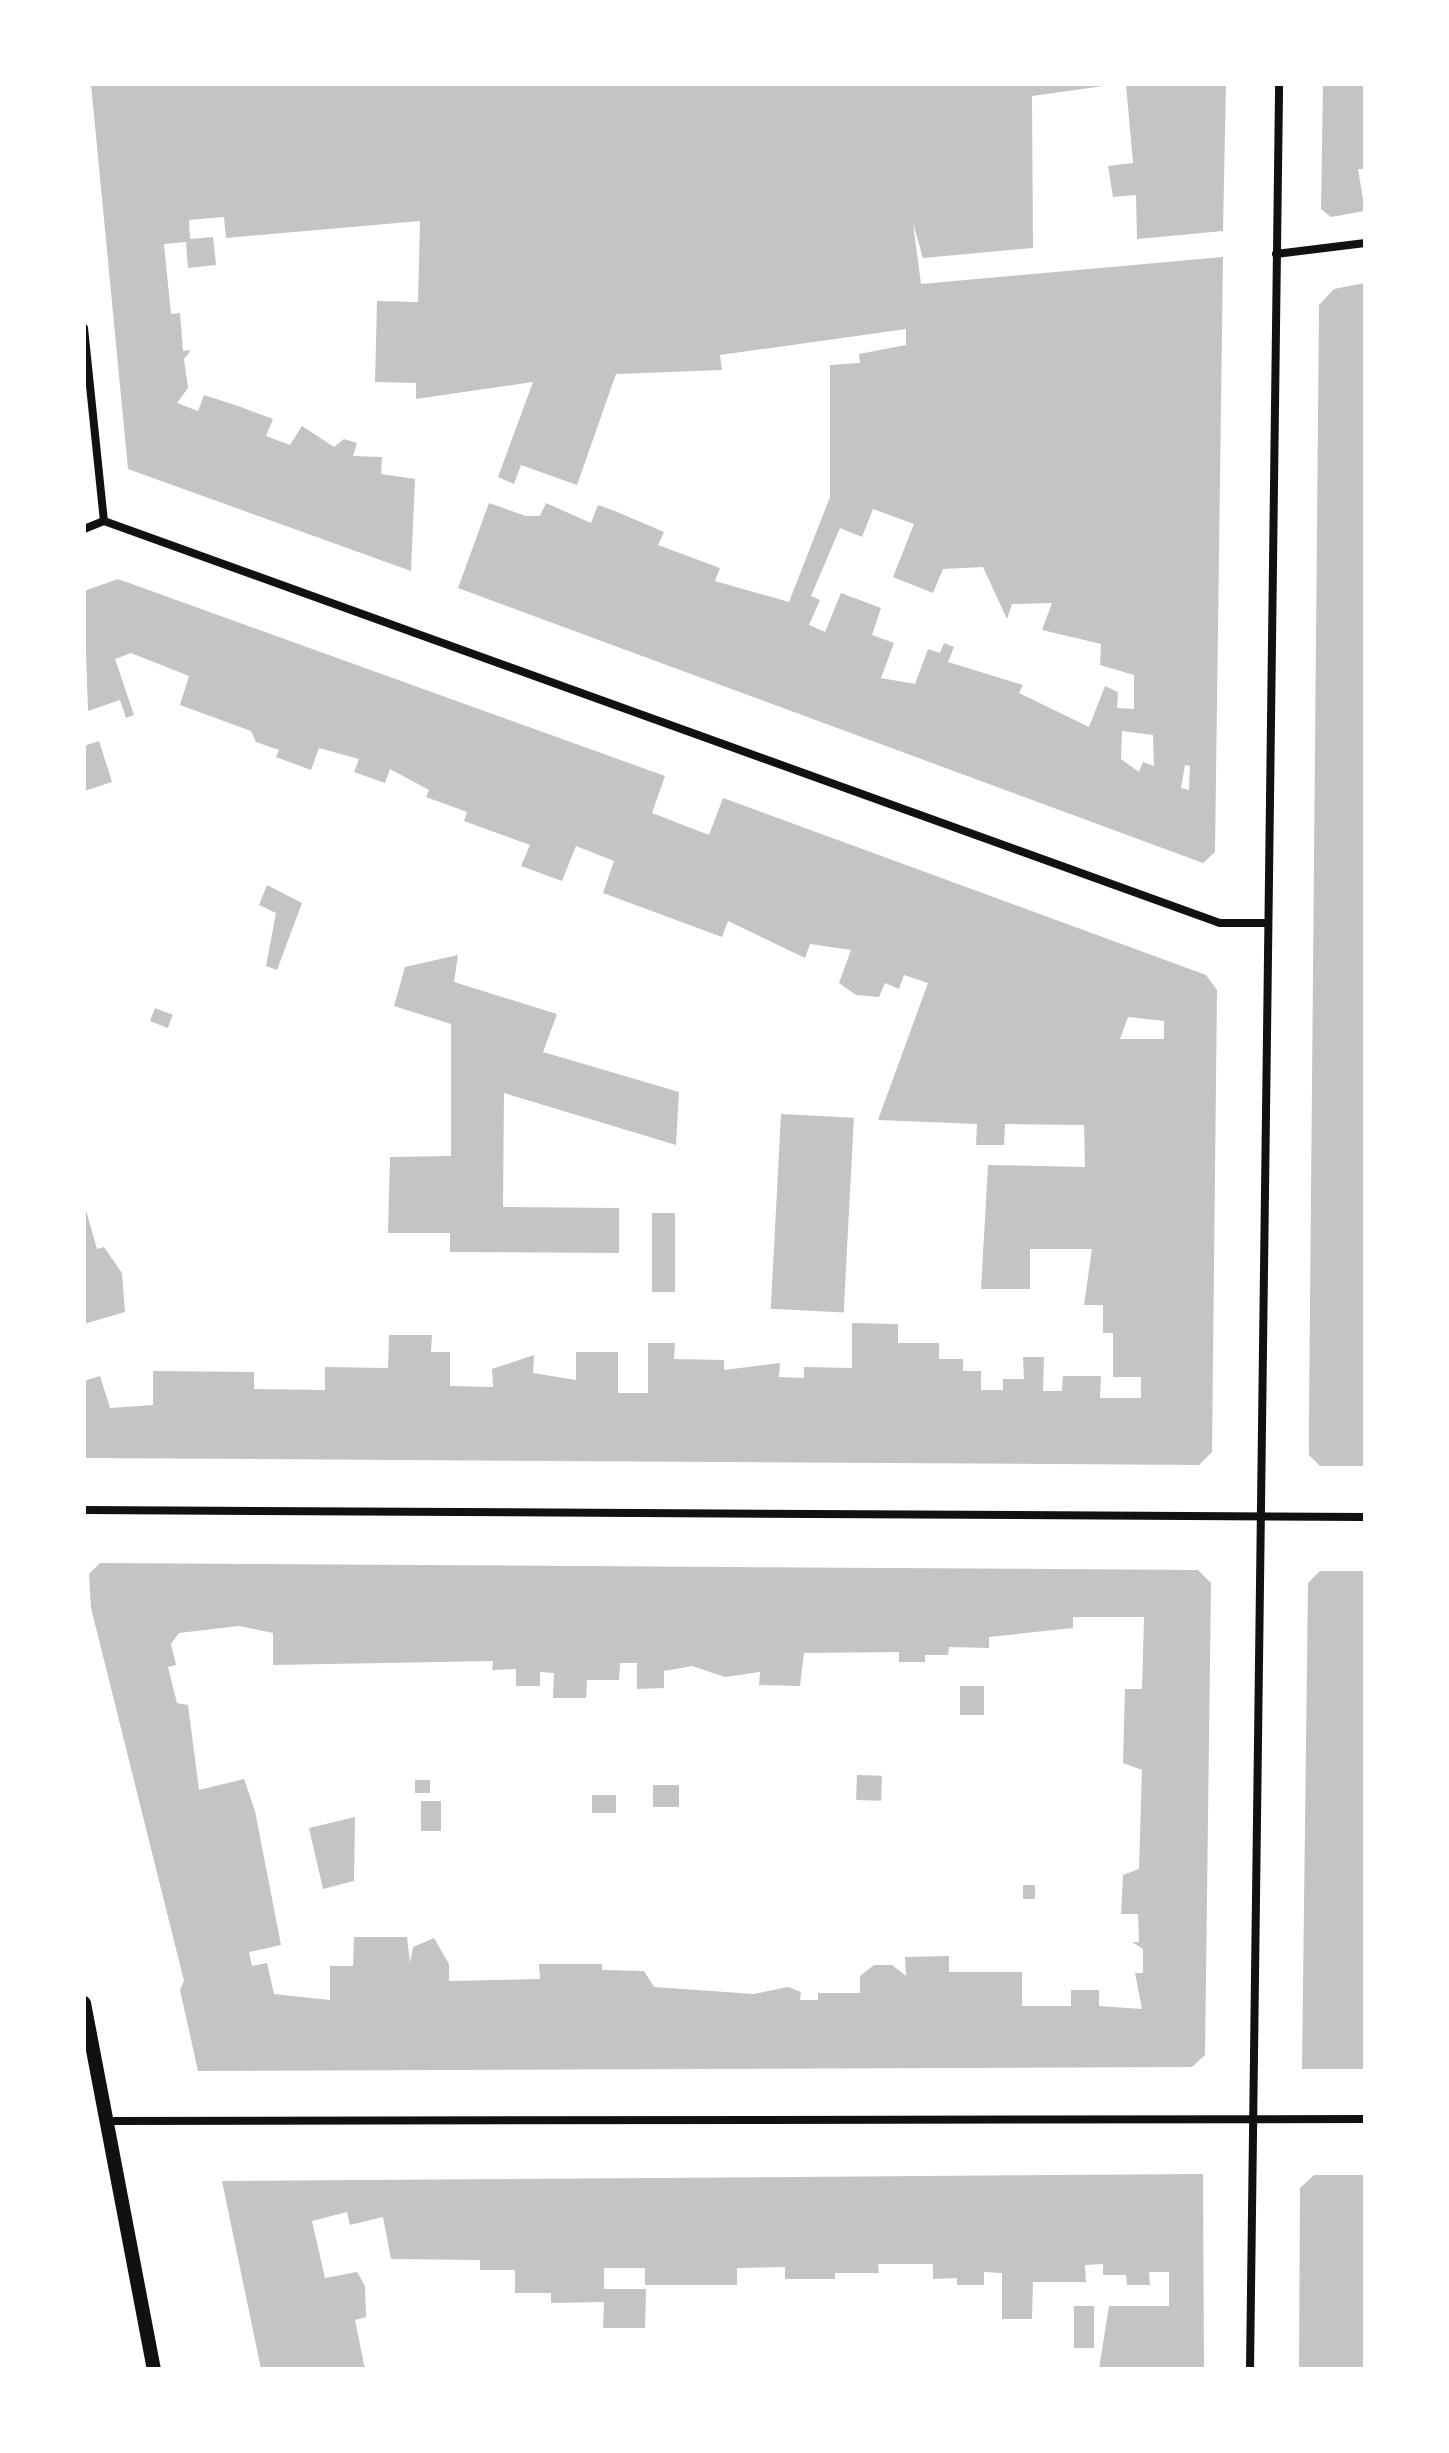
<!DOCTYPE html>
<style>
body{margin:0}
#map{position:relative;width:1449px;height:2453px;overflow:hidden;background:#fff;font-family:Karla,sans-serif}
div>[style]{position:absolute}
.building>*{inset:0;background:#c4c4c4;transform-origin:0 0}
.minor>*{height:8px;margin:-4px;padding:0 4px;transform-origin:4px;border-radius:4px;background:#111}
.tertiary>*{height:14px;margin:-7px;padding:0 7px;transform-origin:7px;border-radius:7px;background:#111}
span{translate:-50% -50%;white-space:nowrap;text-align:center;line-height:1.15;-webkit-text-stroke:6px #fff;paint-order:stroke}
.frame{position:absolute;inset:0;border:86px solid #fff;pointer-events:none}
</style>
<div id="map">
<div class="building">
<div style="clip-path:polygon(evenodd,91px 84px,1118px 84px,1032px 96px,1033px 248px,923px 258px,913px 223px,921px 284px,1223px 257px,1215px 852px,1203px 863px,458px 588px,489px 503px,526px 516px,540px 516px,546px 503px,591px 523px,598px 505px,615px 511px,664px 532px,658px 545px,720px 568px,715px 581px,789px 602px,830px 497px,830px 365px,860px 363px,859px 354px,906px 345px,906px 329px,720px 355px,722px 370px,616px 374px,577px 485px,521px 465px,514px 484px,498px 477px,533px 382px,416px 399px,416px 383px,375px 382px,377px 301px,418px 302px,420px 221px,226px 238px,224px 217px,189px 220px,190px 239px,213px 237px,216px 265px,188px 268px,186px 242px,164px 244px,171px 314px,180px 313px,183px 351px,191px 350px,184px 359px,188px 388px,177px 403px,198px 411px,204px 395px,238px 406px,273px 419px,266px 436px,290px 445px,302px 426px,334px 447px,344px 439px,357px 443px,353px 456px,382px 457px,381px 474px,415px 479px,411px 571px,128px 469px,91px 84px,873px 509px,914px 524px,893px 577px,933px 593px,943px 569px,983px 567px,1007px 619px,1012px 604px,1052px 603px,1042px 630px,1101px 644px,1100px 665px,1134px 675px,1134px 709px,1117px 708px,1118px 692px,1105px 686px,1089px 727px,1019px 693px,1023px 685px,948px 662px,954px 647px,944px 643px,940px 653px,928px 649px,915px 684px,881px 678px,894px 643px,872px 635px,881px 608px,841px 593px,825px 632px,809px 625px,820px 600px,811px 596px,840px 528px,862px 537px,873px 509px,91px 84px,1122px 731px,1153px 735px,1154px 766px,1143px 762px,1139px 772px,1121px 759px,1122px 731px,91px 84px,1185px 765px,1190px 766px,1189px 790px,1181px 788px,1185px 765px)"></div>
<div style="clip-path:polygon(1126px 84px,1226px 84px,1223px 231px,1137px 239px,1136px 195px,1113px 197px,1108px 166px,1133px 163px)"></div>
<div style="clip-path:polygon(1323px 84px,1365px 84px,1365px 169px,1358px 169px,1365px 211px,1331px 217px,1321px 209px)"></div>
<div style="clip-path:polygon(1365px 283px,1365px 1466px,1320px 1466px,1309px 1455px,1309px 1416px,1319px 305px,1334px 289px)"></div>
<div style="clip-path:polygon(evenodd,118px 579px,665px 776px,652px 813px,709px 835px,723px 798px,1206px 975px,1217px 990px,1212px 1452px,1199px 1465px,84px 1458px,84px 1381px,100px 1376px,110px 1408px,153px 1405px,153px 1371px,254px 1372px,254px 1389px,325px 1390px,325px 1367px,388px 1368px,389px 1335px,432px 1335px,431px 1352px,450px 1352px,450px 1386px,493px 1387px,492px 1369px,534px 1355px,533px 1373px,576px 1380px,576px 1352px,618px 1352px,618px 1393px,648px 1393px,648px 1343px,675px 1343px,674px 1359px,724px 1360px,724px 1370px,780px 1363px,779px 1377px,804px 1378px,804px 1367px,852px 1368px,852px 1323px,898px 1324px,898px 1343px,939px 1343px,939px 1359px,963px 1359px,963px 1371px,981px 1371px,981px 1390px,1003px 1390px,1003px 1379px,1024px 1379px,1023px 1357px,1044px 1357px,1043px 1391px,1062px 1391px,1063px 1376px,1101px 1376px,1100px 1398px,1141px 1398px,1141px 1377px,1113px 1377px,1113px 1333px,1103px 1333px,1103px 1305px,1084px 1305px,1092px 1249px,1030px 1249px,1030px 1289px,981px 1289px,988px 1165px,1085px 1167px,1084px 1125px,1005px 1124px,1004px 1145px,976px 1145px,977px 1124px,878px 1120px,928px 983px,904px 975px,899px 989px,885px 983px,879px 997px,856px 995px,839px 983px,851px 950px,810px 944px,805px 958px,728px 921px,722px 937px,603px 893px,614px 861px,576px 846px,562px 881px,521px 866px,530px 845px,464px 821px,467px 812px,426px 797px,429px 790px,390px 769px,385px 783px,354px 772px,359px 759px,319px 748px,311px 770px,276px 757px,279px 750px,256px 742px,251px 731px,180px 705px,189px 676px,131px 653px,115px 659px,134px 715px,126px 718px,120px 700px,88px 711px,84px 591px,118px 579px,1128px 1017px,1164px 1021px,1164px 1039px,1120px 1039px,1128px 1017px)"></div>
<div style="clip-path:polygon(99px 741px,112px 782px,84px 791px,84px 746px)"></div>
<div style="clip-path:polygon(267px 885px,302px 903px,277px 970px,266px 966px,276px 913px,259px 905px)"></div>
<div style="clip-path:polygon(458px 955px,454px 982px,557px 1014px,543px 1052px,679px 1092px,676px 1145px,504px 1093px,503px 1207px,619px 1208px,619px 1253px,450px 1252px,450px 1233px,388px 1233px,390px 1157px,451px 1156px,451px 1024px,394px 1006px,405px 967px)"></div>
<div style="left:155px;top:1008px;width:19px;height:14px;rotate:21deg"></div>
<div style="left:781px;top:1114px;width:73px;height:195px;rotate:3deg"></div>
<div style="clip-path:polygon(84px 1203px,97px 1249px,104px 1247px,122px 1273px,125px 1312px,84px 1324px)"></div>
<div style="left:652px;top:1213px;width:23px;height:79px"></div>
<div style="clip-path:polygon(evenodd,100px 1563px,1198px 1570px,1211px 1583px,1205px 2055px,1192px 2067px,198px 2071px,180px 1990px,184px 1981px,91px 1608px,89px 1574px,100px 1563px,1073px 1617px,1144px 1617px,1142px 1689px,1125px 1689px,1123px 1763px,1142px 1770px,1139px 1869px,1123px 1875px,1121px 1914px,1138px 1914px,1139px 1942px,1132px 1942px,1143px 1949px,1143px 1973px,1135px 1973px,1142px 2009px,1099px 2006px,1099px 1990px,1071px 1990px,1071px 2006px,1022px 2006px,1022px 1972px,949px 1972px,949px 1956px,905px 1957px,906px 1976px,892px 1965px,874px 1965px,860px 1976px,860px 1993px,818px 1993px,818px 2000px,800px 2000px,801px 1992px,788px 1987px,754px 1994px,654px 1987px,644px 1971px,602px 1970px,602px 1964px,539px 1964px,540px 1979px,449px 1981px,449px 1964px,434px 1938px,413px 1947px,410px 1963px,407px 1937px,354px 1937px,353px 1966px,330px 1966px,330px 2000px,274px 1994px,267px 1963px,252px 1966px,249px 1952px,281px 1945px,255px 1811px,244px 1779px,199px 1790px,188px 1705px,177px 1703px,168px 1667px,176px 1665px,171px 1644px,179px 1633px,239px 1626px,273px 1633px,273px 1665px,493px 1661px,492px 1670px,516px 1669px,516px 1686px,540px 1686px,540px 1672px,554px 1673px,553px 1698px,586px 1698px,587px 1680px,619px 1680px,620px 1663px,637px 1663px,637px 1689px,664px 1688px,664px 1671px,692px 1666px,725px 1677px,760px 1672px,759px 1685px,800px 1686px,804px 1653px,899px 1652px,899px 1662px,925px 1662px,925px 1655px,948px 1655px,949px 1647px,989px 1648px,989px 1637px,1073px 1628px,1073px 1617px)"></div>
<div style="clip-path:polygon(1320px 1571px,1365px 1571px,1365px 2069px,1302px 2069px,1308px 1583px)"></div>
<div style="left:984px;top:1686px;width:29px;height:24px;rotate:90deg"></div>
<div style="left:857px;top:1775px;width:25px;height:25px;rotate:2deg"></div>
<div style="left:415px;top:1780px;width:15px;height:13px"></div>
<div style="left:653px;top:1785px;width:26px;height:22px"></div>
<div style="left:592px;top:1795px;width:24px;height:18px"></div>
<div style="left:441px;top:1801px;width:30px;height:20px;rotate:90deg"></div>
<div style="clip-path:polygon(355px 1817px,354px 1881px,323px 1889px,309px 1828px)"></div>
<div style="left:1035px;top:1885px;width:14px;height:12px;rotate:90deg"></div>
<div style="clip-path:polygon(1203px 2174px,1204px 2369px,1099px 2369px,1109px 2306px,1169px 2306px,1169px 2272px,1149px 2272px,1150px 2285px,1127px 2285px,1126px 2275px,1103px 2275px,1103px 2264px,1085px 2265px,1086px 2282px,1033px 2282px,1032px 2319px,1002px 2319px,1002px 2273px,984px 2272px,984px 2285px,957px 2285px,957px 2278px,933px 2279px,933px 2264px,878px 2264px,879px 2273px,835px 2273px,835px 2279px,785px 2279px,785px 2267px,737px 2268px,737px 2285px,645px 2285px,645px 2268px,604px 2268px,604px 2289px,646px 2289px,645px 2328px,603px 2328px,604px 2302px,551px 2303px,551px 2293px,515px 2293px,515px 2270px,480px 2270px,480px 2260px,391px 2259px,383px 2217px,350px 2225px,347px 2212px,312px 2221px,325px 2278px,357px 2272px,365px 2286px,366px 2317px,355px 2320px,365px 2369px,261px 2369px,222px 2181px)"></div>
<div style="clip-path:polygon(1314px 2175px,1365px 2175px,1365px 2369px,1299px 2369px,1300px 2188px)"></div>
<div style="left:1074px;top:2306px;width:20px;height:42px"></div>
</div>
<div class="minor">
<div style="left:1276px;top:254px;width:90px;rotate:-7deg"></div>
<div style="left:84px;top:328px;width:194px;rotate:84.1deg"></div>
<div style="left:84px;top:529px;width:22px;rotate:-22deg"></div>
<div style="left:104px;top:521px;width:1186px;rotate:19.81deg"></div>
<div style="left:1220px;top:923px;width:47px"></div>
<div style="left:84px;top:1510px;width:1281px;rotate:0.31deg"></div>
<div style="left:110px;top:2121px;width:1255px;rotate:-0.09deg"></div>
<div style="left:1250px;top:2369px;width:2285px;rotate:-89.27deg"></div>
</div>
<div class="tertiary">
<div style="left:84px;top:2003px;width:373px;rotate:79.2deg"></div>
</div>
<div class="frame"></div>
</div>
